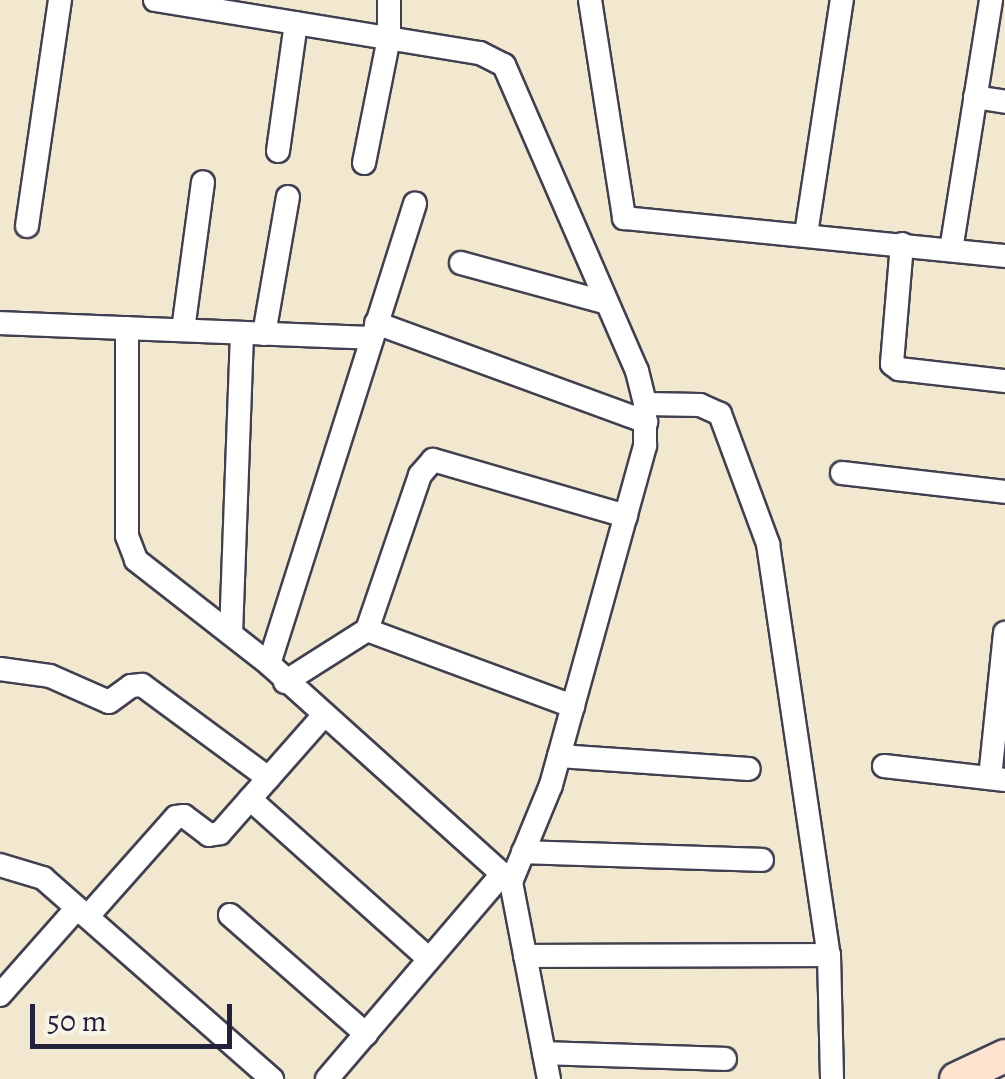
<!DOCTYPE html>
<style>
body{margin:0}
#map{position:relative;width:1005px;height:1079px;overflow:hidden;background:#f1e8cf;font-family:Alegreya,serif}
div>[style]{position:absolute}
.roads{filter:drop-shadow(2px 0 #414051) drop-shadow(-2px 0 #414051) drop-shadow(0 2px #414051) drop-shadow(0 -2px #414051)}
.street>*{height:22px;margin:-11px;padding:0 11px;transform-origin:11px;border-radius:11px;background:#fff}
.secondary>*{height:32px;margin:-16px;padding:0 16px;transform-origin:16px;border-radius:16px;background:#fee3d1}
span{translate:-50% -50%;white-space:nowrap;text-align:center;line-height:1.15;-webkit-text-stroke:8px #f7f3e8;paint-order:stroke}
.scale{position:absolute;left:30px;top:1004px;width:202px;height:45px;box-sizing:border-box;border:5px solid #22223b;border-top:0;padding-left:12px;font-size:30px;line-height:35px;white-space:nowrap;color:#22223b;-webkit-text-stroke:8px #f7f3e8;paint-order:stroke}
</style>
<div id="map">
<div class="roads">
<div class="street">
<div style="left:155px;top:0;width:329px;rotate:9.3deg"></div>
<div style="left:480px;top:53px;width:27px;rotate:27deg"></div>
<div style="left:504px;top:65px;width:334px;rotate:66.5deg"></div>
<div style="left:637px;top:371px;width:34px;rotate:76deg"></div>
<div style="left:645px;top:404px;width:42px;rotate:90deg"></div>
<div style="left:645px;top:446px;width:352px;rotate:105.5deg"></div>
<div style="left:551px;top:785px;width:105px;rotate:112.4deg"></div>
<div style="left:511px;top:882px;width:201px;rotate:79.1deg"></div>
<div style="left:590px;top:0;width:221px;rotate:81.1deg"></div>
<div style="left:624px;top:218px;width:383px;rotate:5.7deg"></div>
<div style="left:975px;top:97px;width:30px;rotate:9deg"></div>
<div style="left:278px;top:151px;width:129px;rotate:-82deg"></div>
<div style="left:364px;top:163px;width:127px;rotate:-78.7deg"></div>
<div style="left:389px;top:38px;width:38px;rotate:-90deg"></div>
<div style="left:27px;top:226px;width:228px;rotate:-81.7deg"></div>
<div style="left:806px;top:234px;width:237px;rotate:-81.3deg"></div>
<div style="left:902px;top:244px;width:120px;rotate:94.8deg"></div>
<div style="left:892px;top:364px;width:9px;rotate:36deg"></div>
<div style="left:899px;top:369px;width:107px;rotate:6.5deg"></div>
<div style="left:951px;top:250px;width:253px;rotate:-80.9deg"></div>
<div style="left:461px;top:263px;width:151px;rotate:15.3deg"></div>
<div style="left:0;top:323px;width:372px;rotate:2.3deg"></div>
<div style="left:376px;top:323px;width:288px;rotate:20.1deg"></div>
<div style="left:127px;top:328px;width:208px;rotate:90deg"></div>
<div style="left:127px;top:536px;width:26px;rotate:69deg"></div>
<div style="left:136px;top:560px;width:169px;rotate:38deg"></div>
<div style="left:269px;top:664px;width:326px;rotate:42deg"></div>
<div style="left:183px;top:330px;width:149px;rotate:-82.3deg"></div>
<div style="left:264px;top:334px;width:139px;rotate:-80.1deg"></div>
<div style="left:645px;top:404px;width:55px;rotate:1deg"></div>
<div style="left:700px;top:405px;width:22px;rotate:24deg"></div>
<div style="left:720px;top:414px;width:139px;rotate:69.7deg"></div>
<div style="left:768px;top:544px;width:416px;rotate:81.6deg"></div>
<div style="left:829px;top:955px;width:124px;rotate:88.6deg"></div>
<div style="left:842px;top:473px;width:164px;rotate:6.6deg"></div>
<div style="left:367px;top:630px;width:220px;rotate:20.3deg"></div>
<div style="left:231px;top:634px;width:301px;rotate:-87.9deg"></div>
<div style="left:269px;top:664px;width:483px;rotate:-72.4deg"></div>
<div style="left:0;top:669px;width:50px;rotate:8deg"></div>
<div style="left:50px;top:676px;width:64px;rotate:23.8deg"></div>
<div style="left:109px;top:702px;width:27px;rotate:-36deg"></div>
<div style="left:131px;top:686px;width:11px;rotate:-5deg"></div>
<div style="left:142px;top:685px;width:157px;rotate:36.4deg"></div>
<div style="left:285px;top:682px;width:97px;rotate:-32.4deg"></div>
<div style="left:367px;top:630px;width:164px;rotate:-71.1deg"></div>
<div style="left:420px;top:475px;width:20px;rotate:-49deg"></div>
<div style="left:433px;top:460px;width:201px;rotate:16.2deg"></div>
<div style="left:559px;top:756px;width:190px;rotate:3.9deg"></div>
<div style="left:884px;top:766px;width:122px;rotate:6.6deg"></div>
<div style="left:990px;top:778px;width:146px;rotate:-84.1deg"></div>
<div style="left:250px;top:799px;width:240px;rotate:41.8deg"></div>
<div style="left:523px;top:852px;width:239px;rotate:1.9deg"></div>
<div style="left:0;top:865px;width:45px;rotate:16.8deg"></div>
<div style="left:43px;top:878px;width:305px;rotate:41.3deg"></div>
<div style="left:230px;top:915px;width:181px;rotate:41.2deg"></div>
<div style="left:88px;top:916px;width:132px;rotate:-48.4deg"></div>
<div style="left:176px;top:817px;width:8px;rotate:-7deg"></div>
<div style="left:184px;top:816px;width:31px;rotate:37deg"></div>
<div style="left:209px;top:835px;width:11px;rotate:-10deg"></div>
<div style="left:220px;top:833px;width:157px;rotate:-48.6deg"></div>
<div style="left:525px;top:956px;width:304px;rotate:-0.2deg"></div>
<div style="left:0;top:995px;width:116px;rotate:-48.5deg"></div>
<div style="left:544px;top:1053px;width:181px;rotate:1.9deg"></div>
<div style="left:327px;top:1079px;width:270px;rotate:-49.5deg"></div>
</div>
<div class="secondary">
<div style="left:956px;top:1079px;width:54px;rotate:-25.1deg"></div>
</div>
</div>
<div class="scale">50 m</div>
</div>
